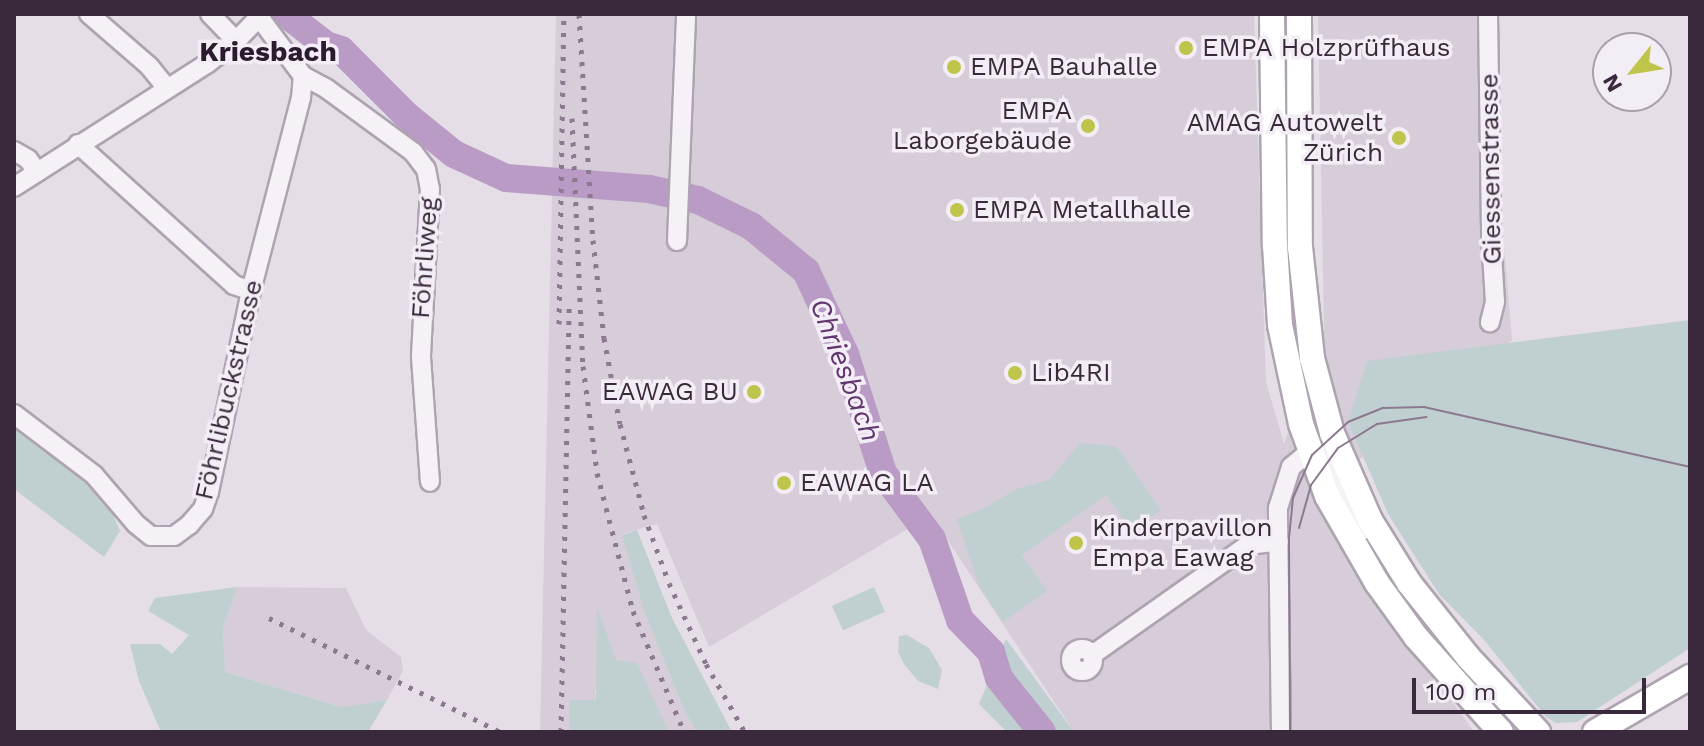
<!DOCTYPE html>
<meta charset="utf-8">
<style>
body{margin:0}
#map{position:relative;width:1704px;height:746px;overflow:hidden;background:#e5dee7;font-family:"Work Sans",sans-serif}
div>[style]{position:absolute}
.built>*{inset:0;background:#d6cdd9}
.green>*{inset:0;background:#c0d0d0;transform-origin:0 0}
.river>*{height:28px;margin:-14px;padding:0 14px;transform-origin:14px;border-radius:14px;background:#ba9bc5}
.roads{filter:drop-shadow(2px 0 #aea4b1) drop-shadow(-2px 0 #aea4b1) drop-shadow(0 2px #aea4b1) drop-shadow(0 -2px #aea4b1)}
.minor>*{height:18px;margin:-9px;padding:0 9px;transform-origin:9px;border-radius:9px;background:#f5f1f6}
.minor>.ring{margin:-9px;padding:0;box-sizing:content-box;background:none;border:18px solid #f5f1f6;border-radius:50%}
.secondary>*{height:24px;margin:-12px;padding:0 12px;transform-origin:12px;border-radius:12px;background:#fff}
.tram>*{height:2px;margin:-1px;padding:0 1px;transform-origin:1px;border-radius:1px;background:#8c798f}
.rail>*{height:5px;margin-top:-2.5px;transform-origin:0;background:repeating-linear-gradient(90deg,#8c798f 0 4px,transparent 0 12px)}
.dots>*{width:22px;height:22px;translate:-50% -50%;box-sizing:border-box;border:4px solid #f3eef5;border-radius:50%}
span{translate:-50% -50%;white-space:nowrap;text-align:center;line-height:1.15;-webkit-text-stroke:7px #f3eef5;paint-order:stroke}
.poi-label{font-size:26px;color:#3a293d}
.left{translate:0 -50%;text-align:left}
.right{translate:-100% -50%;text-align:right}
.street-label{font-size:26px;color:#3a293d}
.neighbourhood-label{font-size:28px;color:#2b1b2e;font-weight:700}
.water-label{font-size:28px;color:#61356e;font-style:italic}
.frame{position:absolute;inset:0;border:16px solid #3a293d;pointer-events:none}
.north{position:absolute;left:1592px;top:32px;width:80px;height:80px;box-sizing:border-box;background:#f3eef5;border:2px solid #a99fab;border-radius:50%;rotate:240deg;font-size:22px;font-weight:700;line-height:32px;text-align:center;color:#3a293d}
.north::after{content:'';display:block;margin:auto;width:28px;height:36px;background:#bec54a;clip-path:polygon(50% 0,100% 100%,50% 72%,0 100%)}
.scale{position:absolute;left:1412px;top:678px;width:234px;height:36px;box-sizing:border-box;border:4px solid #3a293d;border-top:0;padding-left:10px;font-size:24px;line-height:28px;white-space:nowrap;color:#3a293d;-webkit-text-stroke:6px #f3eef5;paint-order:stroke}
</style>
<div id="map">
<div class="built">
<div style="clip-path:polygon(556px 14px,1254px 14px,1266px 382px,1284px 444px,1324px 331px,1318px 14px,1499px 14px,1500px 196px,1512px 340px,1318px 492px,1371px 590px,1474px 732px,1074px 732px,931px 515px,709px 647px,657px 524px,622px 534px,644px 611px,684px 710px,697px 732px,669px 732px,663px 722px,595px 690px,596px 701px,570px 700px,570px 732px,540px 732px)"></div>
<div style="clip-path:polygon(237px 587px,346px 588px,366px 630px,401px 657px,403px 671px,387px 700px,341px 707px,225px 672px,223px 628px)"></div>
</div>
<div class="green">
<div style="clip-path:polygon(1690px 320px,1690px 648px,1577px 722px,1556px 723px,1546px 717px,1485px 641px,1439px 594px,1388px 514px,1348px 422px,1367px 361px)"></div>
<div style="clip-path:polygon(14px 425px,104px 495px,120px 531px,104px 557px,14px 489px)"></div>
<div style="clip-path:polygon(1080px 443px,1116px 446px,1161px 510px,1131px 530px,1106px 495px,1022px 555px,1047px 591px,1003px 622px,979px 586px,957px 519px,981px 510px,1016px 489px,1049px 480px)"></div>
<div style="clip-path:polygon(637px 530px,672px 618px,732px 732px,697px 732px,684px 710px,644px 611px,622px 535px)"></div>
<div style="clip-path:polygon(237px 587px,223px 628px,225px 672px,341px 707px,387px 700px,368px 732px,161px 732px,139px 681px,130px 644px,160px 644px,172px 654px,189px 635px,148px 611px,155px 598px)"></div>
<div style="left:874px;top:587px;width:27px;height:46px;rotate:66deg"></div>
<div style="clip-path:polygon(597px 607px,616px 660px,637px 663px,669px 732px,570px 732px,570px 700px,596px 700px)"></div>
<div style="clip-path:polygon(907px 635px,929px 648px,942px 670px,938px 689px,918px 681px,904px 664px,898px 652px,899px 636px)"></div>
<div style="clip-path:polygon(1006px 639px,1074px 732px,1007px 732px,979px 704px)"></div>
</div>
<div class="river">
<div style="left:286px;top:14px;width:51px;rotate:37.8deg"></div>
<div style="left:326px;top:45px;width:16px;rotate:18deg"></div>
<div style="left:341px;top:50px;width:92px;rotate:45deg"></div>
<div style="left:406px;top:115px;width:62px;rotate:39.1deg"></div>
<div style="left:454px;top:154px;width:57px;rotate:24.8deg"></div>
<div style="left:506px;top:178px;width:143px;rotate:4.4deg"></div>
<div style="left:649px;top:189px;width:50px;rotate:12.7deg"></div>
<div style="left:698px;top:200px;width:59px;rotate:26.1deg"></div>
<div style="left:751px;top:226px;width:71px;rotate:39.3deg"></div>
<div style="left:806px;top:271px;width:92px;rotate:64.8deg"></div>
<div style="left:845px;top:354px;width:125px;rotate:72.3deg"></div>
<div style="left:883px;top:473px;width:82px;rotate:53.4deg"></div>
<div style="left:932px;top:539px;width:86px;rotate:70.9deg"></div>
<div style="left:960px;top:620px;width:45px;rotate:45.9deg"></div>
<div style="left:991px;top:652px;width:27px;rotate:73deg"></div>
<div style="left:999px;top:678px;width:69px;rotate:51.5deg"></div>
</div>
<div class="roads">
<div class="minor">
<div style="left:89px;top:14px;width:79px;rotate:40.9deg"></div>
<div style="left:149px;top:66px;width:27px;rotate:51deg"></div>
<div style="left:210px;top:14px;width:37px;rotate:46deg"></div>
<div style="left:1488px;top:14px;width:223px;rotate:89.2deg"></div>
<div style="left:1491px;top:237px;width:65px;rotate:86.5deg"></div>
<div style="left:1495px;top:302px;width:21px;rotate:104deg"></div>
<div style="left:259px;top:17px;width:74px;rotate:53.3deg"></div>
<div style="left:303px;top:76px;width:27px;rotate:28deg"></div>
<div style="left:327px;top:89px;width:107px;rotate:36.2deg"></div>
<div style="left:413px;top:152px;width:21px;rotate:53deg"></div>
<div style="left:426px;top:169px;width:20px;rotate:79deg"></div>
<div style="left:430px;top:189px;width:168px;rotate:93.1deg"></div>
<div style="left:421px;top:357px;width:125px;rotate:85.9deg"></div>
<div style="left:78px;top:144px;width:210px;rotate:42.1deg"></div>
<div style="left:234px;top:285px;width:18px;rotate:19deg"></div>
<div style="left:14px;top:151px;width:16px;rotate:30deg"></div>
<div style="left:28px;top:159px;width:16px;rotate:55deg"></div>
<div style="left:14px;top:187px;width:230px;rotate:-32.6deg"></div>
<div style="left:208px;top:63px;width:36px;rotate:-38deg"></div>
<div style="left:236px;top:41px;width:37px;rotate:-46deg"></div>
<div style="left:677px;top:241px;width:227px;rotate:-87.7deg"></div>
<div style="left:14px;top:414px;width:101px;rotate:37.3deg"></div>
<div style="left:94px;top:475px;width:65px;rotate:49.4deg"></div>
<div style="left:136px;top:524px;width:19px;rotate:39deg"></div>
<div style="left:151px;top:536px;width:23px"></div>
<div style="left:174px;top:536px;width:19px;rotate:-36deg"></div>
<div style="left:189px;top:525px;width:21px;rotate:-49deg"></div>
<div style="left:203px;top:509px;width:18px;rotate:-71deg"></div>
<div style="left:209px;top:492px;width:205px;rotate:-78.2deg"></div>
<div style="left:251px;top:291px;width:199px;rotate:-75.5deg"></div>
<div style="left:301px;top:98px;width:22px;rotate:-85deg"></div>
<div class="ring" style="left:1071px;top:649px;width:4px;height:4px"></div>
<div style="left:1092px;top:655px;width:191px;rotate:-35.2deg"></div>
<div style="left:1248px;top:545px;width:31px;rotate:-7deg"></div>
<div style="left:1281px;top:732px;width:224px;rotate:-90.8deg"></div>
<div style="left:1278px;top:508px;width:43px;rotate:-72.4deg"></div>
<div style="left:1291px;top:467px;width:25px;rotate:-40deg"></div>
<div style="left:1310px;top:451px;width:10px;rotate:17deg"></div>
<div style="left:1320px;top:454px;width:21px;rotate:51deg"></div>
<div style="left:1333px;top:470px;width:67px;rotate:63.4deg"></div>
</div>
<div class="secondary">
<div style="left:1272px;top:14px;width:231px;rotate:89.3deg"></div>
<div style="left:1275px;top:245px;width:80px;rotate:86.4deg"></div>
<div style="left:1280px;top:325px;width:101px;rotate:78deg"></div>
<div style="left:1301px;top:424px;width:77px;rotate:70.1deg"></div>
<div style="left:1327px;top:496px;width:100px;rotate:60.1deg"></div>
<div style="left:1377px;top:583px;width:67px;rotate:54.2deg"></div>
<div style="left:1416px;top:637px;width:127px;rotate:48.2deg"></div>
<div style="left:1299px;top:14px;width:233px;rotate:89.8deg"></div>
<div style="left:1300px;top:247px;width:112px;rotate:83.8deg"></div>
<div style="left:1312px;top:358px;width:78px;rotate:75.1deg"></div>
<div style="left:1332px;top:433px;width:95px;rotate:66.4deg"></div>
<div style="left:1370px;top:520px;width:74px;rotate:58.2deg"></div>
<div style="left:1409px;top:583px;width:95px;rotate:51.4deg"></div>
<div style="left:1468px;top:657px;width:103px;rotate:47deg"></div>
<div style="left:1595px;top:732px;width:110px;rotate:-30.1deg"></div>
</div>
</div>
<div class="tram">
<div style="left:1299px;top:528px;width:45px;rotate:-74.4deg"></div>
<div style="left:1311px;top:485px;width:46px;rotate:-53.9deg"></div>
<div style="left:1338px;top:448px;width:46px;rotate:-31.6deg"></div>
<div style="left:1377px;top:424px;width:50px;rotate:-8deg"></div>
<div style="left:1290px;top:732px;width:194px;rotate:-90.3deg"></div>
<div style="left:1289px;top:538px;width:40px;rotate:-84.3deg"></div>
<div style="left:1293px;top:498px;width:47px;rotate:-66.2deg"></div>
<div style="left:1312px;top:455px;width:49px;rotate:-42.5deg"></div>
<div style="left:1348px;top:422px;width:38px;rotate:-22deg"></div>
<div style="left:1383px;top:408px;width:41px;rotate:-1.4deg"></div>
<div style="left:1424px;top:407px;width:273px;rotate:12.7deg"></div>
</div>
<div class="rail">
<div style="left:579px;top:14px;width:226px;rotate:86.5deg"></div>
<div style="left:593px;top:240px;width:99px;rotate:83.6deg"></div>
<div style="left:604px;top:338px;width:87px;rotate:79.5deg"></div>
<div style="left:620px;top:424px;width:94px;rotate:75.2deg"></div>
<div style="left:644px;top:515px;width:72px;rotate:69.8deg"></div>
<div style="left:669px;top:583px;width:89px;rotate:65.4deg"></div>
<div style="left:706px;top:664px;width:78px;rotate:60.2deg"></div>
<div style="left:572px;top:118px;width:248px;rotate:87.5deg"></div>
<div style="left:583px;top:366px;width:108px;rotate:82.5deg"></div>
<div style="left:597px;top:473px;width:143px;rotate:75.4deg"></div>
<div style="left:633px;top:611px;width:131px;rotate:67.1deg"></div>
<div style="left:559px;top:324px;width:310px;rotate:-89.1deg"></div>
<div style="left:269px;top:618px;width:258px;rotate:26.2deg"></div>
<div style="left:561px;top:732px;width:424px;rotate:-88.9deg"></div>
</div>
<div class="dots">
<div style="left:1186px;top:48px;background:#bec54a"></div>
<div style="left:954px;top:67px;background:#bec54a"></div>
<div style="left:1088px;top:126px;background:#bec54a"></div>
<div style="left:1399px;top:138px;background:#bec54a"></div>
<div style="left:957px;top:210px;background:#bec54a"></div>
<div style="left:1015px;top:373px;background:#bec54a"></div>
<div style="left:754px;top:392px;background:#bec54a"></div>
<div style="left:784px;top:483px;background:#bec54a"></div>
<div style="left:1076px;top:543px;background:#bec54a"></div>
</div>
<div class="poi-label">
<span class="left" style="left:1202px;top:48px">EMPA Holzprüfhaus</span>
<span class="left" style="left:970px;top:67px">EMPA Bauhalle</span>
<span class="right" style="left:1072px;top:126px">EMPA<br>Laborgebäude</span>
<span class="right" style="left:1383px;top:138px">AMAG Autowelt<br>Zürich</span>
<span class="left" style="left:973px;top:210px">EMPA Metallhalle</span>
<span class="left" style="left:1031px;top:373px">Lib4RI</span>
<span class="right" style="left:738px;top:392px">EAWAG BU</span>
<span class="left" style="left:800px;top:483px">EAWAG LA</span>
<span class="left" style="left:1092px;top:543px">Kinderpavillon<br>Empa Eawag</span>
</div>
<div class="street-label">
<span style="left:1491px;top:169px;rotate:-91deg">Giessenstrasse</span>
<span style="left:425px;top:258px;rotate:-86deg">Föhrliweg</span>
<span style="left:229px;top:390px;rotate:-77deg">Föhrlibuckstrasse</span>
</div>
<div class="neighbourhood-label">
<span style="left:268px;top:52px">Kriesbach</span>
</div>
<div class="water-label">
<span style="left:845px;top:370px;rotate:69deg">Chriesbach</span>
</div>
<div class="frame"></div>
<div class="north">N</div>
<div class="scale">100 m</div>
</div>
